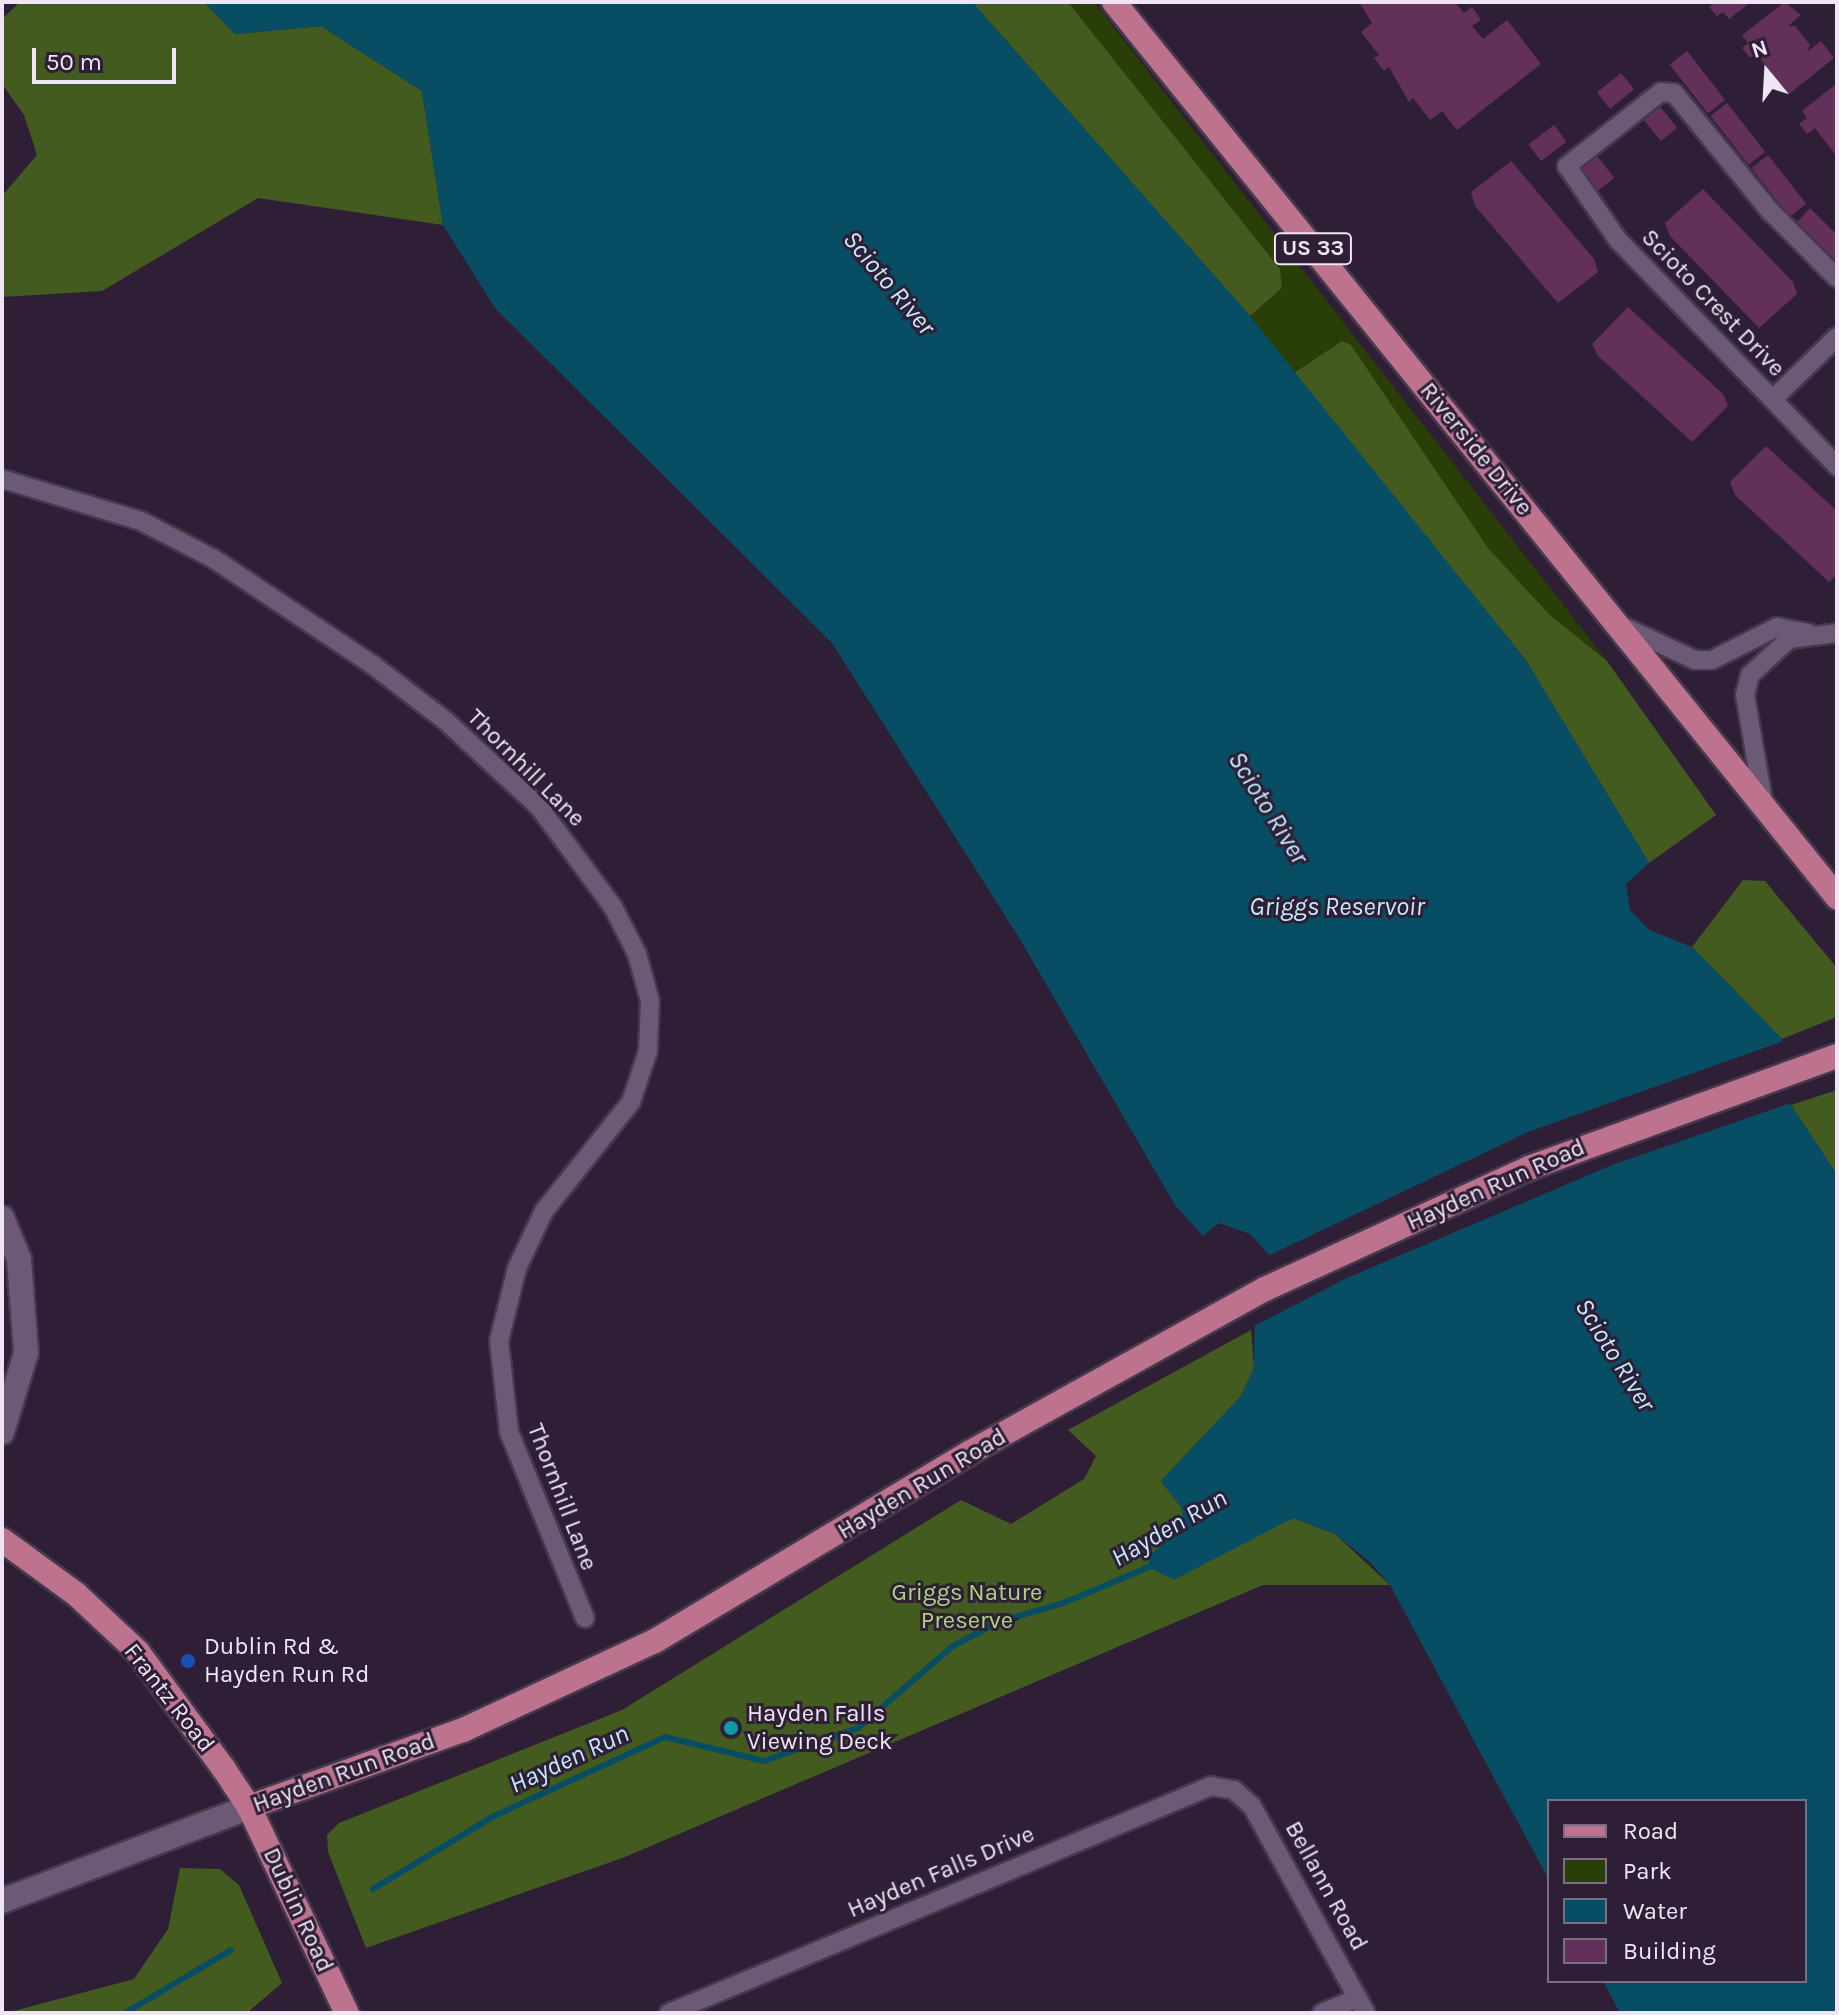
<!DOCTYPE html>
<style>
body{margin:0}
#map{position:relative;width:1839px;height:2015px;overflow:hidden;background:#2e1f37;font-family:Karla,sans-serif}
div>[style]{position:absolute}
.green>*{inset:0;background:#2a3e07}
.forest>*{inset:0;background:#435b1f}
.water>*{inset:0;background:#074e64}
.pier>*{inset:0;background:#2e1f37}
.stream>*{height:6px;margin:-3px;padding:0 3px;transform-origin:3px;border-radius:3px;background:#074e64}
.building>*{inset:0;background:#623059;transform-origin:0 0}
.roads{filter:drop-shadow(2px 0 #46394d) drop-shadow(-2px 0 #46394d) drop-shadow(0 2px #46394d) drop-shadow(0 -2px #46394d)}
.street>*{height:18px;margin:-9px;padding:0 9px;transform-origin:9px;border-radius:9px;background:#6b5976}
.secondary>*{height:24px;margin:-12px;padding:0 12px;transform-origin:12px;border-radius:12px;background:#6b5976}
.primary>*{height:24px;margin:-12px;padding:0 12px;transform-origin:12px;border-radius:12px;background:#bd728d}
.dots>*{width:22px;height:22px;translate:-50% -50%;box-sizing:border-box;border:4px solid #2e1f37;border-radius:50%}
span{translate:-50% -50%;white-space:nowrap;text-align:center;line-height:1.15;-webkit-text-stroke:6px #2e1f37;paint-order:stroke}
.shield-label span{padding:2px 6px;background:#2e1f37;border:2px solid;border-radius:6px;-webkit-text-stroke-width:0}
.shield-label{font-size:22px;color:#efe5f5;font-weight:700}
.street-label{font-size:24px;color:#efe5f5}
.park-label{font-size:24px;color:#add37c}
.poi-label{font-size:24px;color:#efe5f5}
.left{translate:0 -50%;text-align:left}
.water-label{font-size:26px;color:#c2ebfd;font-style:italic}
.frame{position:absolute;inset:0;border:4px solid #efe5f5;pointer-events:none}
.legend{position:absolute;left:1547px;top:1799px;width:260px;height:184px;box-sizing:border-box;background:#2e1f37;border:2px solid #7b6e83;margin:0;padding:10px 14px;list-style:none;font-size:24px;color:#efe5f5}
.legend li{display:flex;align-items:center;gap:16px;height:40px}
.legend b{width:40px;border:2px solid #7b6e83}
.north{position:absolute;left:1727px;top:32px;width:80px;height:80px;-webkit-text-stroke:6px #2e1f37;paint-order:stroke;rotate:342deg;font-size:22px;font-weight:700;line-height:32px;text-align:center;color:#efe5f5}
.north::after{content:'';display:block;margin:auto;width:28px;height:36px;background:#efe5f5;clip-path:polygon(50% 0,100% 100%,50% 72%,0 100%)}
.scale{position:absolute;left:32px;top:48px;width:144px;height:36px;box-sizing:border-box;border:4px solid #efe5f5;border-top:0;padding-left:10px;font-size:24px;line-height:28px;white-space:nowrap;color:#efe5f5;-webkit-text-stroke:6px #2e1f37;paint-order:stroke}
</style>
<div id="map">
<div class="green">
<div style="clip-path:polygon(1068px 2px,1094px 2px,1607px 661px,1550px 615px,1488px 548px,1342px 341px,1294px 373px,1250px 316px,1282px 288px,1280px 269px)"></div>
</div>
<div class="forest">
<div style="clip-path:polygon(20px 2px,204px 2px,235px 34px,321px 26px,422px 91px,443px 225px,258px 198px,102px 291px,2px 297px,2px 196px,37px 155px,24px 115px,2px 84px,2px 19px)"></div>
<div style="clip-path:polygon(972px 2px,1068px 2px,1280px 269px,1282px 288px,1250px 316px)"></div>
<div style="clip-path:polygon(1342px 341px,1351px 345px,1488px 548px,1550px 615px,1607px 661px,1716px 815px,1649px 863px,1525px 659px,1294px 373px)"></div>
<div style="clip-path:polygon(1743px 880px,1765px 881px,1837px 968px,1837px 1017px,1782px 1039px,1692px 947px)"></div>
<div style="clip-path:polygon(1837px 1090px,1837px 1175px,1791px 1105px)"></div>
<div style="clip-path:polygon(1251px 1330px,1254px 1368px,1241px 1396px,1161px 1481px,1181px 1507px,1185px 1525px,1148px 1557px,1233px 1547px,1293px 1518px,1335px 1534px,1390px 1585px,1263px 1585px,625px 1857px,366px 1948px,328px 1852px,327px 1835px,339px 1823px,622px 1710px,961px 1500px,1011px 1524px,1084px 1479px,1096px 1456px,1068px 1430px)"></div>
<div style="clip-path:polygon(180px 1868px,220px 1869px,239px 1885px,282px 1983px,247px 2013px,6px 2013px,134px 1979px,168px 1929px)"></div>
</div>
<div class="water">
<div style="clip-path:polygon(204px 2px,972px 2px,1250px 316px,1525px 659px,1649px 863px,1626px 884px,1630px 910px,1649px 930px,1692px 947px,1782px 1039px,1791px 1105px,1837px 1175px,1837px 2013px,1620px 2013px,1603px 1981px,1805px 1981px,1805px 1801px,1549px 1801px,1549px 1880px,1390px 1585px,1370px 1562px,1335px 1534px,1293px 1518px,1174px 1580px,1150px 1568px,1148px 1557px,1185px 1525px,1181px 1507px,1161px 1481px,1241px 1396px,1254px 1368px,1255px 1310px,1287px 1274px,1250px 1234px,1219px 1223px,1203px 1236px,1175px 1205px,1018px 936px,832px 643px,495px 308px,443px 225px,422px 91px,321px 26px,235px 34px)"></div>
</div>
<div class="pier">
<div style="clip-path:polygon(1786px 1040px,1794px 1102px,1612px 1165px,1347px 1278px,1248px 1329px,1251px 1308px,1282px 1274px,1266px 1257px,1528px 1132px)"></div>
</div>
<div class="stream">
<div style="left:373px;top:1889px;width:141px;rotate:-31.1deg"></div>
<div style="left:494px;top:1816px;width:188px;rotate:-24.8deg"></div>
<div style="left:665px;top:1737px;width:102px;rotate:13.6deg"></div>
<div style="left:764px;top:1761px;width:100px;rotate:-19.3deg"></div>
<div style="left:858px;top:1728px;width:125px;rotate:-40.8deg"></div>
<div style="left:953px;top:1646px;width:52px;rotate:-27.6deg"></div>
<div style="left:999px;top:1622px;width:70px;rotate:-16.6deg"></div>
<div style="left:1066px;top:1602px;width:98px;rotate:-22.9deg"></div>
<div style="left:125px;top:2013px;width:123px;rotate:-30.7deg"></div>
</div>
<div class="building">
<div style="clip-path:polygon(1359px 2px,1455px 2px,1464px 13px,1472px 7px,1481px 20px,1472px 26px,1483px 39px,1507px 20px,1541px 64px,1457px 130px,1442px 111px,1430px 120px,1413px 98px,1409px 102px,1389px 67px,1384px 71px,1374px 58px,1379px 55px,1361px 32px,1372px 23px)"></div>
<div style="clip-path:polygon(1715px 2px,1751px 2px,1729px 19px,1723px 12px,1717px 16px,1709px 7px)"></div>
<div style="clip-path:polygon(1785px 2px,1801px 15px,1788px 26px,1795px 26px,1810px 45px,1807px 52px,1821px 41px,1834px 58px,1788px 95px,1756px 53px,1750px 58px,1742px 48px,1748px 43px,1742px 35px)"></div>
<div style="left:1687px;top:51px;width:62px;height:22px;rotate:52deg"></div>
<div style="left:1621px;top:73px;width:21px;height:31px;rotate:51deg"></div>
<div style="clip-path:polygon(1837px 83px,1837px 157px,1815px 128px,1807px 134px,1799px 124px,1807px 118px,1802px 111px)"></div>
<div style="left:1657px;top:103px;width:32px;height:21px;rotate:51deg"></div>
<div style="left:1727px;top:103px;width:62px;height:21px;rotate:52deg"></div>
<div style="left:1554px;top:125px;width:21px;height:32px;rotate:53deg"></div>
<div style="left:1594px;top:152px;width:33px;height:21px;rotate:52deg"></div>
<div style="left:1768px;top:155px;width:62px;height:21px;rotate:52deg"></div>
<div style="clip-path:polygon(1511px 161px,1594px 259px,1598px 272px,1558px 303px,1475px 206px,1471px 192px)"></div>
<div style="clip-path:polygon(1703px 189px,1793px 282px,1797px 294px,1759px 328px,1670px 236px,1665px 223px)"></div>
<div style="clip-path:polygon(1810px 208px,1837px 235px,1837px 264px,1796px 223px)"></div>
<div style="clip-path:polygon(1628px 307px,1723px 394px,1728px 406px,1692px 442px,1598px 356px,1592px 344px)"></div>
<div style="clip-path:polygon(1766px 446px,1837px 511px,1837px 574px,1829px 582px,1735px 495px,1730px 482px)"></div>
</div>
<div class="roads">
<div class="street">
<div style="left:1837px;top:278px;width:95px;rotate:-135deg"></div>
<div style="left:1770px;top:211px;width:152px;rotate:-129.1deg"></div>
<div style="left:1674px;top:93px;width:13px;rotate:-176deg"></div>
<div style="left:1661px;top:92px;width:120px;rotate:141.8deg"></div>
<div style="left:1567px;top:166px;width:90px;rotate:55.4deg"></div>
<div style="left:1618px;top:240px;width:315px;rotate:45.9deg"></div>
<div style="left:1773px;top:399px;width:89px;rotate:-44.1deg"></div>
<div style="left:2px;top:479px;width:145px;rotate:16.8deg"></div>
<div style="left:141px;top:521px;width:82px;rotate:27.5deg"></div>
<div style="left:214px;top:559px;width:191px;rotate:33.7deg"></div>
<div style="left:373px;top:665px;width:93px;rotate:37.6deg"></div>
<div style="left:447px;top:722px;width:125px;rotate:42.7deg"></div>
<div style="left:539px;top:807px;width:124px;rotate:53.5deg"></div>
<div style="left:613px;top:907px;width:53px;rotate:62.9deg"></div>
<div style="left:637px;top:954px;width:49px;rotate:74.5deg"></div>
<div style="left:650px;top:1001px;width:50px;rotate:92.3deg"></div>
<div style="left:648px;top:1051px;width:54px;rotate:108.4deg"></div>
<div style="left:631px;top:1102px;width:139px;rotate:128.6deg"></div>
<div style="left:544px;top:1211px;width:63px;rotate:115.3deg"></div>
<div style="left:517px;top:1268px;width:75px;rotate:103.9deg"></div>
<div style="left:499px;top:1341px;width:92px;rotate:83.7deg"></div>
<div style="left:509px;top:1432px;width:201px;rotate:67.8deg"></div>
<div style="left:1624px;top:627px;width:78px;rotate:24.9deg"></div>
<div style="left:1695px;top:660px;width:17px"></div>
<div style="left:1712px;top:660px;width:73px;rotate:-26.9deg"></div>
<div style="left:1777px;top:627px;width:32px;rotate:11deg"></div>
<div style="left:1763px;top:800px;width:107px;rotate:-99.7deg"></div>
<div style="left:1745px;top:695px;width:21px;rotate:-76deg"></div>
<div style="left:1750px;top:675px;width:53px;rotate:-42.7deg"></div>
<div style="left:1789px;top:639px;width:48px;rotate:-7.1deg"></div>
<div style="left:669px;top:2013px;width:588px;rotate:-22.72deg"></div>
<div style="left:1211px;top:1786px;width:23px;rotate:10deg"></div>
<div style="left:1234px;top:1790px;width:24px;rotate:42deg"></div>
<div style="left:1252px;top:1806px;width:236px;rotate:61.2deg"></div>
<div style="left:1322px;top:2013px;width:39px;rotate:-23deg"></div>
</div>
<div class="secondary">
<div style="left:2px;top:1218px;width:44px;rotate:67.5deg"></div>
<div style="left:19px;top:1259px;width:94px;rotate:85.7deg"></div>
<div style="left:26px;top:1353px;width:83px;rotate:106.9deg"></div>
<div style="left:2px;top:1901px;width:264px;rotate:-20.8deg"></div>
</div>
<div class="primary">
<div style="left:1114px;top:2px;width:1151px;rotate:51.07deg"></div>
<div style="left:2px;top:1540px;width:92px;rotate:36.1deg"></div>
<div style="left:76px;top:1594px;width:85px;rotate:43.1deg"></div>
<div style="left:138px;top:1652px;width:145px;rotate:53.7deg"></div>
<div style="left:224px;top:1769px;width:45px;rotate:56.7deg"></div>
<div style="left:249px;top:1807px;width:228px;rotate:64.6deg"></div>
<div style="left:249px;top:1807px;width:227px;rotate:-19.8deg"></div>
<div style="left:463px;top:1730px;width:212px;rotate:-24.9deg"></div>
<div style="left:655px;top:1641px;width:366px;rotate:-30.9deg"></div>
<div style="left:969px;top:1453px;width:338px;rotate:-29deg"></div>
<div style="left:1265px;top:1289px;width:290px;rotate:-24.6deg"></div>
<div style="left:1529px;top:1168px;width:328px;rotate:-20deg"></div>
</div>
</div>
<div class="dots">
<div style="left:188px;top:1661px;background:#1a4fb4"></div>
<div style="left:731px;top:1728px;background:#0f9aa8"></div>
</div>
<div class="shield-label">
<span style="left:1313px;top:249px">US 33</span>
</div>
<div class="street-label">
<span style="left:1713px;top:303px;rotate:46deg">Scioto Crest Drive</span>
<span style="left:1476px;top:449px;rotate:51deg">Riverside Drive</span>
<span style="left:526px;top:768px;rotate:45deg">Thornhill Lane</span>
<span style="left:1496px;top:1185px;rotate:-24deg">Hayden Run Road</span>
<span style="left:922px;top:1484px;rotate:-31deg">Hayden Run Road</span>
<span style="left:562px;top:1497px;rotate:69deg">Thornhill Lane</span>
<span style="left:169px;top:1698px;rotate:52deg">Frantz Road</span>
<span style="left:344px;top:1773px;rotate:-20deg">Hayden Run Road</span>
<span style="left:941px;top:1872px;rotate:-23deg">Hayden Falls Drive</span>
<span style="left:1326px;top:1886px;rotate:61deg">Bellann Road</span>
<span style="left:298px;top:1910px;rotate:65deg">Dublin Road</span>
</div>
<div class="park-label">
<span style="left:967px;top:1607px">Griggs Nature<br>Preserve</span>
</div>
<div class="poi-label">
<span class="left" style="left:204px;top:1661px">Dublin Rd &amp;<br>Hayden Run Rd</span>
<span class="left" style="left:747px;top:1728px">Hayden Falls<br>Viewing Deck</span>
</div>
<div class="water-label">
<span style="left:889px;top:283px;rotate:50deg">Scioto River</span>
<span style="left:1268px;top:808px;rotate:58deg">Scioto River</span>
<span style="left:1337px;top:907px">Griggs Reservoir</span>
<span style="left:1615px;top:1355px;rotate:58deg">Scioto River</span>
<span style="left:1169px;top:1528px;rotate:-30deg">Hayden Run</span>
<span style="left:569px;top:1759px;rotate:-25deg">Hayden Run</span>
</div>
<div class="frame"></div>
<ul class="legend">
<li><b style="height:10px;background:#bd728d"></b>Road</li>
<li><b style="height:22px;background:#2a3e07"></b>Park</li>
<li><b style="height:22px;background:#074e64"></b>Water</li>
<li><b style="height:22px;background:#623059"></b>Building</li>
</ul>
<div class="north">N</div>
<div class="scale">50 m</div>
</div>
